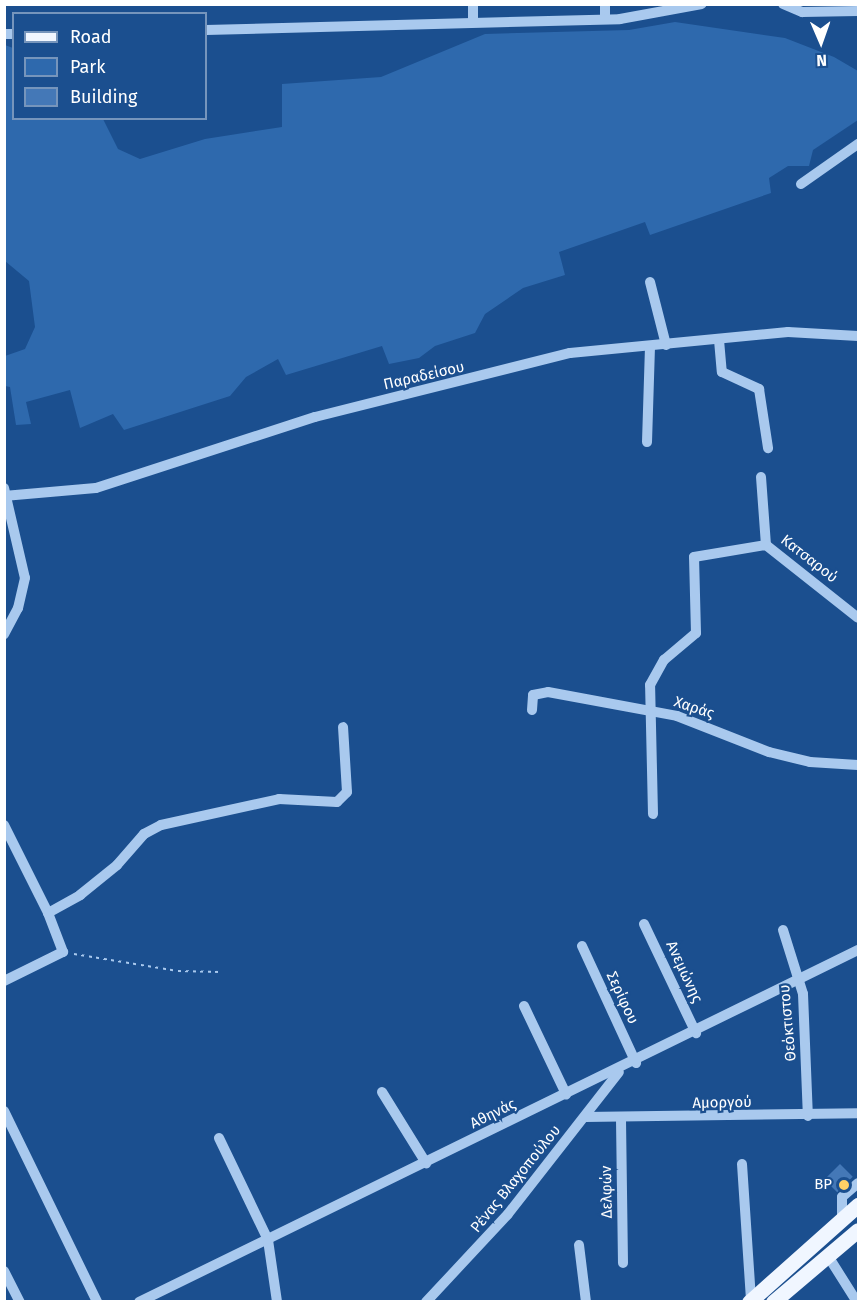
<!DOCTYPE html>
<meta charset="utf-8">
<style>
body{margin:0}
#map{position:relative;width:863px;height:1306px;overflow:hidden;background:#1b4f8f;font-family:"Fira Sans",sans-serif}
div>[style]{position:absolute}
.green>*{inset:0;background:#2e69ad}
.building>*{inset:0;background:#4478b7;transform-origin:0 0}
.path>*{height:2px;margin-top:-1px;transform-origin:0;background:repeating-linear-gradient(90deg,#a9c9ee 0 3px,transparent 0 7.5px)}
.minor>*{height:10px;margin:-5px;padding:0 5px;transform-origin:5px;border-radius:5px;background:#a9c9ee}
.major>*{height:15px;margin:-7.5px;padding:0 7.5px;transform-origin:7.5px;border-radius:7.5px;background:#f0f6ff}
.dots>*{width:16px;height:16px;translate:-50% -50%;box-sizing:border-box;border:3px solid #1b4f8f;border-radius:50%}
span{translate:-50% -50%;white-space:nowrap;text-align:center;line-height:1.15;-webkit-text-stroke:4.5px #1b4f8f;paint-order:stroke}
.street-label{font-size:15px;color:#fff}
.poi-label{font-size:15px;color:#fff}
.right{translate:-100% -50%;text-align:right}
.frame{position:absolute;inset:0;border:6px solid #fff;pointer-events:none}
.legend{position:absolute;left:12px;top:12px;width:195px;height:108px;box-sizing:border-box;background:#1b4f8f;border:2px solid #7695bc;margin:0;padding:8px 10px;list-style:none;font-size:18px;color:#fff}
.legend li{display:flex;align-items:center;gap:12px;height:30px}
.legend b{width:30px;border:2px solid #7695bc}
.north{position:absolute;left:791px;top:12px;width:60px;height:60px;-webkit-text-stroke:4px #1b4f8f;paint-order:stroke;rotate:178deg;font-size:16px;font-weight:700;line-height:24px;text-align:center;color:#fff}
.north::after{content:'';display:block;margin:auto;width:21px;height:27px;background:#fff;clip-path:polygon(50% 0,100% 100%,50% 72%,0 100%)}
</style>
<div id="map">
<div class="green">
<div style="clip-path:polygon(675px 22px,785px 38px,834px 57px,858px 71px,858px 120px,813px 150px,809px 166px,788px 166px,769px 178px,771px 193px,650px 235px,645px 222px,559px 252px,565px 275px,523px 288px,485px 314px,475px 333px,435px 346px,419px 358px,389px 364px,382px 346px,286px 375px,278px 359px,246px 377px,230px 396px,124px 430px,113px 414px,80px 428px,70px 390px,26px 402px,31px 424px,16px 425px,10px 387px,5px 386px,5px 356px,25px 349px,35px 327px,29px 281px,5px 261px,5px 45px,13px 48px,14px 118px,103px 119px,118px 149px,140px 159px,205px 139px,282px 127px,282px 84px,381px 77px,485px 34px,629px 30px)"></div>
</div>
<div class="building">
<div style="left:840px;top:1164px;width:18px;height:22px;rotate:45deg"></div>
</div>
<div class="path">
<div style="left:74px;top:954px;width:105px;rotate:9.3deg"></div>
<div style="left:178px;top:971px;width:42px;rotate:1.4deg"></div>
</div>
<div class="minor">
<div style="left:473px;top:4px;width:17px;rotate:90deg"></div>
<div style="left:605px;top:4px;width:15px;rotate:90deg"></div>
<div style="left:783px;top:4px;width:21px;rotate:23deg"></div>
<div style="left:802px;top:12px;width:56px;rotate:-1deg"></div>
<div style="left:206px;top:30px;width:414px;rotate:-1.5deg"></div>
<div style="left:620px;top:19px;width:83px;rotate:-10.4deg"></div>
<div style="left:4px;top:34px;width:10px"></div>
<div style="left:801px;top:184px;width:70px;rotate:-35.1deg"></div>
<div style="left:650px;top:282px;width:65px;rotate:75.7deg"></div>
<div style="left:719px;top:340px;width:32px;rotate:85deg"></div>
<div style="left:722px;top:372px;width:41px;rotate:24.7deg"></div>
<div style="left:759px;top:389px;width:60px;rotate:81.3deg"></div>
<div style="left:647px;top:442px;width:96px;rotate:-88.2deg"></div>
<div style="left:761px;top:477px;width:68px;rotate:85.8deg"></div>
<div style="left:766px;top:545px;width:117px;rotate:38.4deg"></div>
<div style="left:4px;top:488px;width:92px;rotate:76.9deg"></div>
<div style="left:25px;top:578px;width:31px;rotate:103deg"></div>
<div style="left:18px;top:608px;width:30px;rotate:118deg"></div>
<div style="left:4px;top:496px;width:92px;rotate:-5deg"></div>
<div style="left:96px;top:488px;width:230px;rotate:-18deg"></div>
<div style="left:315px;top:417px;width:263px;rotate:-14.1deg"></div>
<div style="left:570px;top:353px;width:219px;rotate:-5.5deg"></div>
<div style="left:788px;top:332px;width:70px;rotate:3.3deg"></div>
<div style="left:532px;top:710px;width:15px;rotate:-86deg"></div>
<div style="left:533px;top:695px;width:15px;rotate:-11deg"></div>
<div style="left:548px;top:692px;width:131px;rotate:10.5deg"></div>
<div style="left:677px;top:716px;width:99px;rotate:21.4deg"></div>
<div style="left:769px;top:752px;width:42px;rotate:13.7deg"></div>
<div style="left:810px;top:762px;width:48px;rotate:3.6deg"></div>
<div style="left:653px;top:814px;width:129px;rotate:-91.3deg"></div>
<div style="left:650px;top:685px;width:29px;rotate:-61deg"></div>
<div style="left:664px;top:660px;width:42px;rotate:-40.2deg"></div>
<div style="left:696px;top:633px;width:76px;rotate:-91.5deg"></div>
<div style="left:694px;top:557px;width:73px;rotate:-9.5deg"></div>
<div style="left:4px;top:825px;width:98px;rotate:63.4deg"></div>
<div style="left:644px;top:924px;width:121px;rotate:64.5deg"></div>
<div style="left:783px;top:930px;width:67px;rotate:72.6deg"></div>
<div style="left:803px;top:994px;width:122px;rotate:87.7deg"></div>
<div style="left:582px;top:946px;width:129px;rotate:65.2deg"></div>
<div style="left:4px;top:981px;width:66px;rotate:-26.2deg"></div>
<div style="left:63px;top:952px;width:42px;rotate:-111deg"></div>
<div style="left:48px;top:913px;width:37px;rotate:-29deg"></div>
<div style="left:80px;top:895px;width:48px;rotate:-39deg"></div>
<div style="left:117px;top:865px;width:41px;rotate:-48.9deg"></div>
<div style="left:144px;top:834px;width:19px;rotate:-28deg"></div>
<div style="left:161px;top:825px;width:121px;rotate:-12.4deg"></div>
<div style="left:279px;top:799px;width:58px;rotate:3deg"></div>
<div style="left:337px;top:802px;width:14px;rotate:-45deg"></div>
<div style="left:347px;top:792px;width:65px;rotate:-93.5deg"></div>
<div style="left:524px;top:1006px;width:98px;rotate:64.5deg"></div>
<div style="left:382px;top:1092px;width:84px;rotate:58.2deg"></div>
<div style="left:4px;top:1111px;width:212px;rotate:64deg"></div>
<div style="left:585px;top:1117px;width:273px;rotate:-0.8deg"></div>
<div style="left:621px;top:1120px;width:143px;rotate:89.2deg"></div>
<div style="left:219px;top:1138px;width:113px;rotate:64.3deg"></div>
<div style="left:268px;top:1240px;width:63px;rotate:81.7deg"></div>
<div style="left:742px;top:1164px;width:136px;rotate:86.2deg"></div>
<div style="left:842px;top:1219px;width:22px;rotate:-90deg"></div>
<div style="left:842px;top:1197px;width:21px;rotate:-41deg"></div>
<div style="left:579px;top:1245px;width:57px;rotate:83deg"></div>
<div style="left:828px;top:1256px;width:54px;rotate:57.8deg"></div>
<div style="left:4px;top:1271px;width:35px;rotate:63deg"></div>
<div style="left:139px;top:1302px;width:801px;rotate:-26.08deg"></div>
<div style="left:426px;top:1302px;width:120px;rotate:-47deg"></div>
<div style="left:508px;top:1214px;width:180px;rotate:-52deg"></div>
</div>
<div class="major">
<div style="left:749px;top:1302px;width:146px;rotate:-41.7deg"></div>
<div style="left:773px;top:1302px;width:111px;rotate:-40.3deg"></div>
</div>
<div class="dots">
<div style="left:844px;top:1185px;background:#ffd166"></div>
</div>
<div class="street-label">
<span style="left:424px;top:376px;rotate:-13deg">Παραδείσου</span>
<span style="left:809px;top:559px;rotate:38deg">Κατσαρού</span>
<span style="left:694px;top:708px;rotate:18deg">Χαράς</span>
<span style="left:684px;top:972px;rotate:65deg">Ανεμώνης</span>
<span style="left:622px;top:998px;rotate:65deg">Σερίφου</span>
<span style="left:788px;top:1023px;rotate:-95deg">Θεόκτιστου</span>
<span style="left:722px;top:1103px;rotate:-1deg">Αμοργού</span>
<span style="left:493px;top:1114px;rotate:-26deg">Αθηνάς</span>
<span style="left:516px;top:1179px;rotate:-51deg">Ρένας Βλαχοπούλου</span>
<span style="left:607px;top:1192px;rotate:-91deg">Δελφών</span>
</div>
<div class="poi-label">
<span class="right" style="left:832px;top:1185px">BP</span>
</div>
<div class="frame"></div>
<ul class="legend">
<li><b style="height:8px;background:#f0f6ff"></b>Road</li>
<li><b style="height:16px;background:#2e69ad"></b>Park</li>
<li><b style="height:16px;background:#4478b7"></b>Building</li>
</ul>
<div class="north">N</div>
</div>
